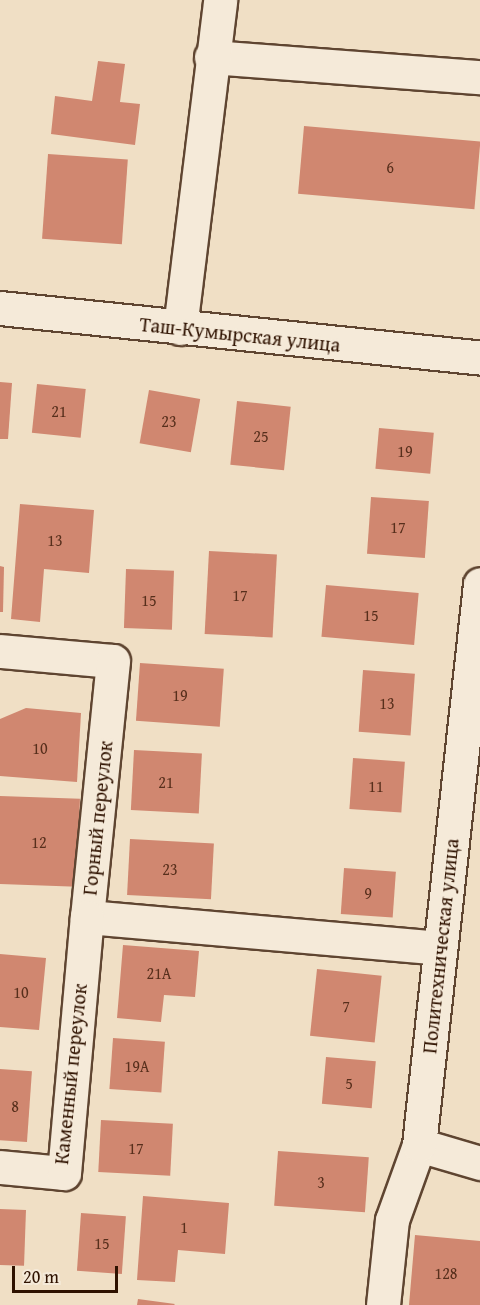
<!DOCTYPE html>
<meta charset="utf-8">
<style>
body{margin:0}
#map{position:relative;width:480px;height:1305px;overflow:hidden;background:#f0dfc5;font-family:"Gentium Book Plus",serif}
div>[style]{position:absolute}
.building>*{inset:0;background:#d08770;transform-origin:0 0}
.roads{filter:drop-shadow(2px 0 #5f4531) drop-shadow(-2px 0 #5f4531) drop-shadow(0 2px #5f4531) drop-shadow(0 -2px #5f4531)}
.minor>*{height:33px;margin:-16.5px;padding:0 16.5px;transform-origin:16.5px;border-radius:16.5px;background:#f5ead9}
span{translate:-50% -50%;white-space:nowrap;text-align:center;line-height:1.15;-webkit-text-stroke:4.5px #f5ead9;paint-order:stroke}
.number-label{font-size:16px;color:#572f1c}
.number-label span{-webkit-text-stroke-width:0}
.street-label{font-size:20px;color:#2f1200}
.scale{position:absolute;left:12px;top:1266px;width:106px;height:27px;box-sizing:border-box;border:3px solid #2f1200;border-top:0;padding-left:8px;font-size:18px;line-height:21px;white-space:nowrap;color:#2f1200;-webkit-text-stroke:4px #f5ead9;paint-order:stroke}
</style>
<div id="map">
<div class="building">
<div style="clip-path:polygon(98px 61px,125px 64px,120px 102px,140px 104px,135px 145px,51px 134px,55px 96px,92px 101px)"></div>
<div style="left:304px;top:126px;width:177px;height:68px;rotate:5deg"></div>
<div style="left:48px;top:154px;width:80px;height:85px;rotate:4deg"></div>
<div style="clip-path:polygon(0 382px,12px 383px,8px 439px,0 439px)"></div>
<div style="left:37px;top:384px;width:49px;height:49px;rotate:6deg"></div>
<div style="left:149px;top:390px;width:52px;height:54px;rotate:10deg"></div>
<div style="left:237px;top:401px;width:54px;height:64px;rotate:6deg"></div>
<div style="left:379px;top:428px;width:55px;height:41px;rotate:5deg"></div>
<div style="left:371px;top:497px;width:58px;height:57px;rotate:4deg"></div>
<div style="clip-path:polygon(20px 504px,94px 510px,89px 573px,44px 569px,40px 622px,11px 619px)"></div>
<div style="left:209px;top:551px;width:68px;height:83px;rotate:3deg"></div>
<div style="clip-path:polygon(0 566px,4px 567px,3px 612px,0 612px)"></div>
<div style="left:126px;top:569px;width:48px;height:59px;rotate:2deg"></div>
<div style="left:326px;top:585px;width:93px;height:52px;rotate:5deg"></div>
<div style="left:140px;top:663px;width:84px;height:58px;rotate:4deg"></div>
<div style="left:363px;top:670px;width:52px;height:62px;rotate:4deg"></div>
<div style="clip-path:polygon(26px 708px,81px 713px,77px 782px,0 776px,0 719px)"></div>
<div style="left:134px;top:750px;width:68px;height:60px;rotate:3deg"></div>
<div style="left:353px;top:758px;width:52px;height:51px;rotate:4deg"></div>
<div style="left:0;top:796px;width:80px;height:88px;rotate:2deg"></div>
<div style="left:130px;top:839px;width:84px;height:56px;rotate:3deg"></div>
<div style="left:344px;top:868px;width:52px;height:46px;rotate:4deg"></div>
<div style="clip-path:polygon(123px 945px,199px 951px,195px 997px,164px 995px,161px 1022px,117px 1018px)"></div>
<div style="clip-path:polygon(0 954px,46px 958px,39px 1030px,0 1027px)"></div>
<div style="left:317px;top:969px;width:65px;height:67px;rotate:6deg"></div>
<div style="left:113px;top:1038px;width:52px;height:51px;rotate:4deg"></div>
<div style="left:326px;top:1057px;width:50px;height:47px;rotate:5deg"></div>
<div style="left:0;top:1069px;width:32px;height:71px;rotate:4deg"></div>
<div style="left:101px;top:1120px;width:72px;height:52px;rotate:3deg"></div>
<div style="left:278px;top:1151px;width:91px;height:55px;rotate:4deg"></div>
<div style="clip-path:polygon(143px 1196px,229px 1203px,225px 1254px,178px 1250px,175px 1282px,137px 1280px)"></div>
<div style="left:0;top:1209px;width:26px;height:56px;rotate:2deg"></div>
<div style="left:81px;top:1213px;width:45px;height:58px;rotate:4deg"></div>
<div style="clip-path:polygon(415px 1235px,480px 1241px,480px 1305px,409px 1305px)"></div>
<div style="clip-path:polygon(138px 1299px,175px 1304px,174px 1305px,137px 1305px)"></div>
</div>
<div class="roads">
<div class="minor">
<div style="left:211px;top:57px;width:270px;rotate:4.3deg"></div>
<div style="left:0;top:308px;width:483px;rotate:5.9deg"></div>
<div style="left:180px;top:328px;width:330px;rotate:-83deg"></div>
<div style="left:0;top:651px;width:113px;rotate:5.1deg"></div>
<div style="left:113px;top:661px;width:257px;rotate:95.8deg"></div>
<div style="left:87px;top:917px;width:352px;rotate:5deg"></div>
<div style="left:419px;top:1145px;width:64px;rotate:16.4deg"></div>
<div style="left:0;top:1167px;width:64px;rotate:5.4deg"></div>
<div style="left:64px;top:1173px;width:257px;rotate:-84.9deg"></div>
<div style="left:383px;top:1305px;width:85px;rotate:-84deg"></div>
<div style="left:392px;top:1220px;width:80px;rotate:-70.2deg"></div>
<div style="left:419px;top:1145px;width:564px;rotate:-83.79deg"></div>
</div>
</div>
<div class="number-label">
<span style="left:390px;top:167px">6</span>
<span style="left:59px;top:411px">21</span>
<span style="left:169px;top:421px">23</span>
<span style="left:261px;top:436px">25</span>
<span style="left:405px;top:451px">19</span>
<span style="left:398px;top:527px">17</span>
<span style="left:55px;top:540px">13</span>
<span style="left:240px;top:595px">17</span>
<span style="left:149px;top:600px">15</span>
<span style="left:371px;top:615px">15</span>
<span style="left:180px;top:695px">19</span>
<span style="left:387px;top:703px">13</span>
<span style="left:40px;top:748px">10</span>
<span style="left:166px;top:782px">21</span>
<span style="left:376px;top:786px">11</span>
<span style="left:39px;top:842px">12</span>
<span style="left:170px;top:869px">23</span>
<span style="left:368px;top:893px">9</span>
<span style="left:159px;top:973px">21А</span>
<span style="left:21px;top:992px">10</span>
<span style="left:346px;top:1006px">7</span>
<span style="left:137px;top:1066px">19А</span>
<span style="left:349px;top:1083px">5</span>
<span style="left:15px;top:1106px">8</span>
<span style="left:136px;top:1148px">17</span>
<span style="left:321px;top:1182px">3</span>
<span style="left:184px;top:1227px">1</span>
<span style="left:102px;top:1243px">15</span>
<span style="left:446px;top:1273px">128</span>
</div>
<div class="street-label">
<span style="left:240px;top:334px;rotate:6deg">Таш-Кумырская улица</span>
<span style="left:97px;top:818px;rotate:-84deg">Горный переулок</span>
<span style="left:440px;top:946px;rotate:-84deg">Политехническая улица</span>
<span style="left:70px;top:1074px;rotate:-84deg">Каменный переулок</span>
</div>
<div class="scale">20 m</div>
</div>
